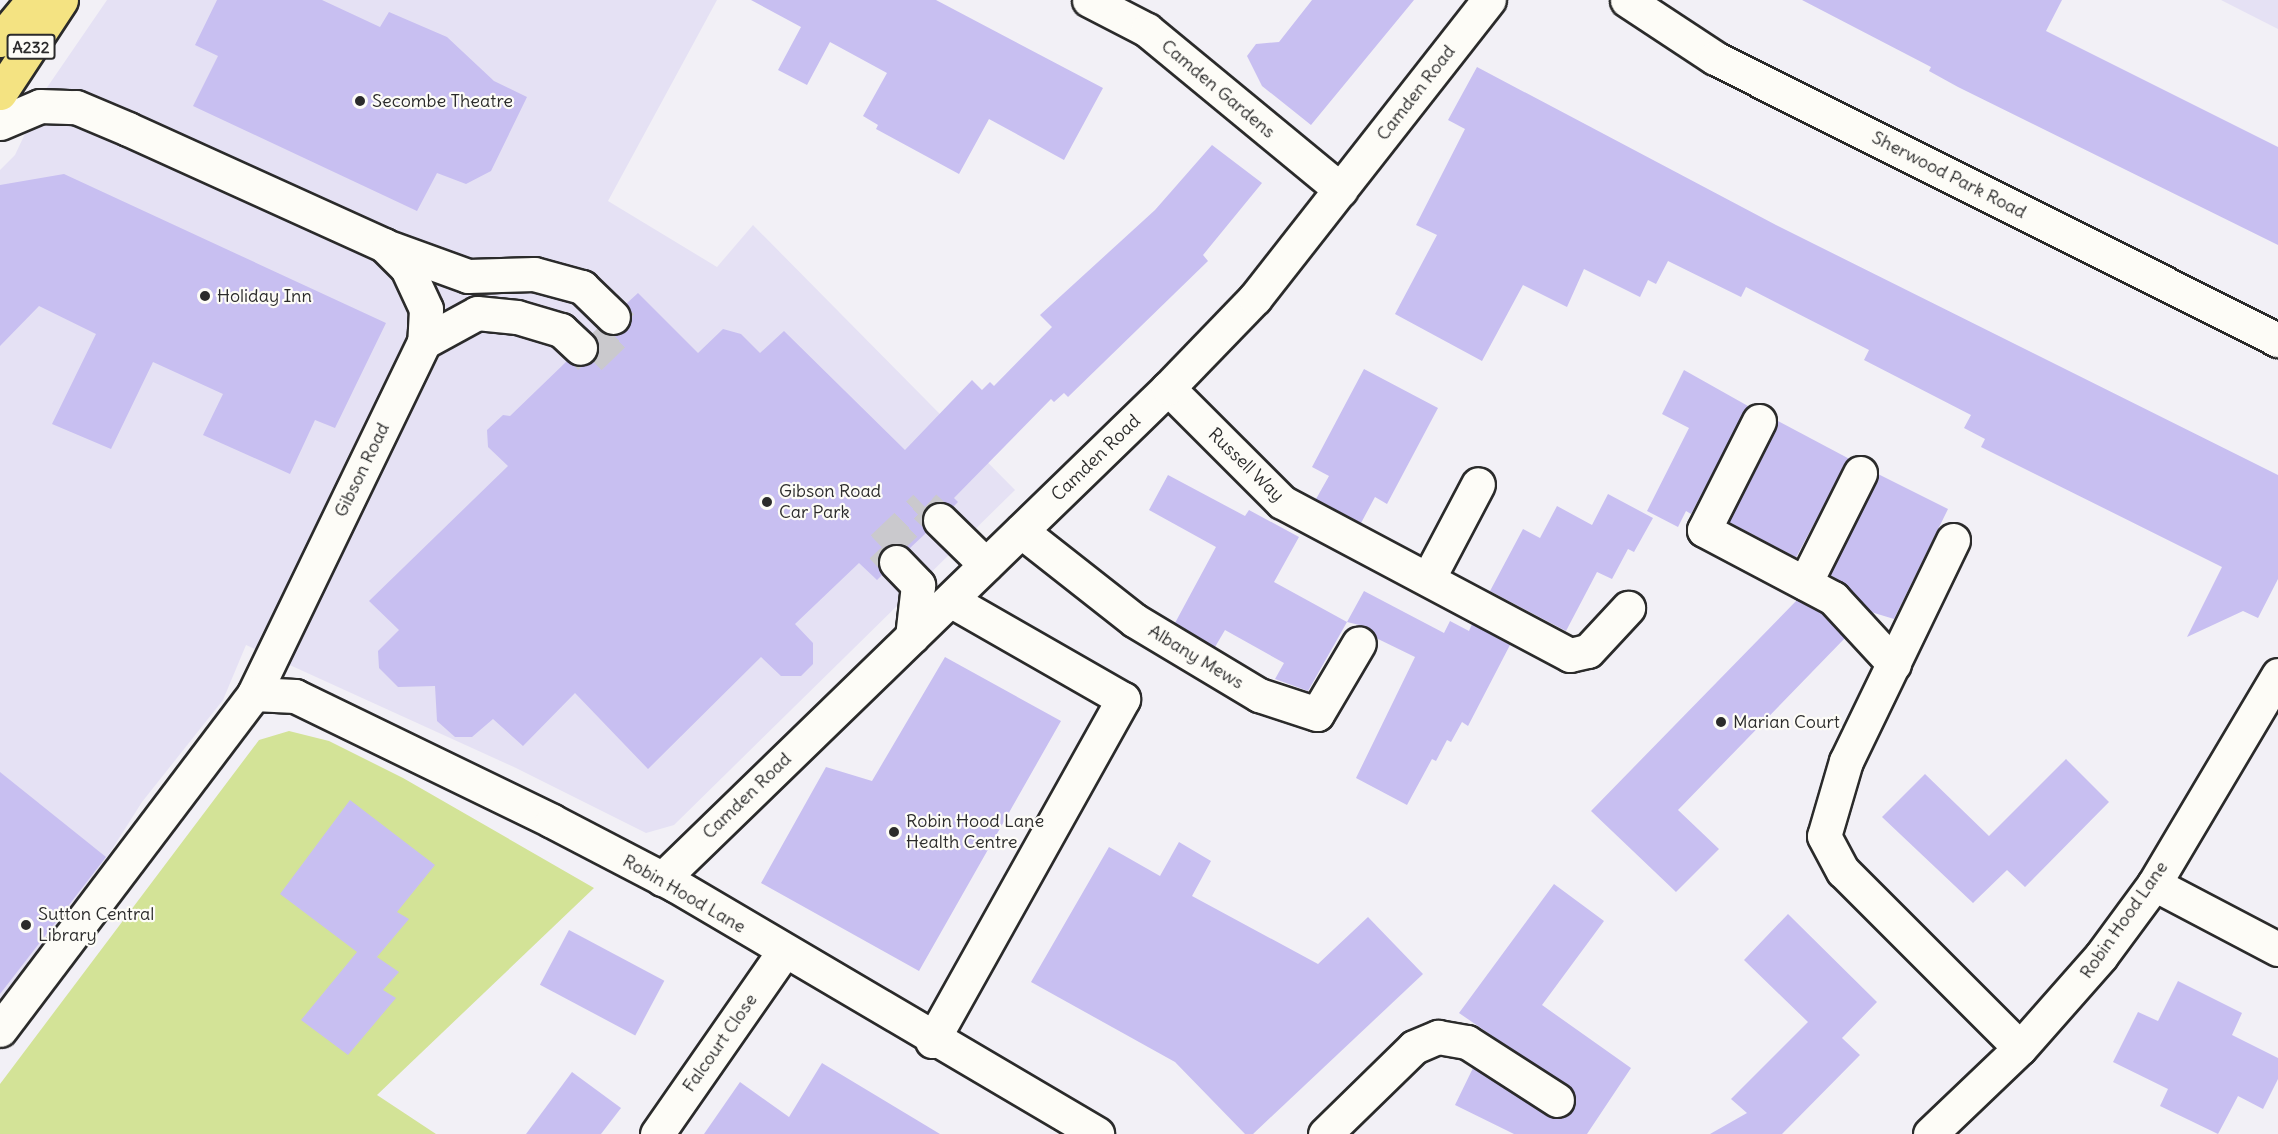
<!DOCTYPE html>
<style>
body{margin:0}
#map{position:relative;width:2278px;height:1134px;overflow:hidden;background:#f2f0f6;font-family:Delius,sans-serif}
div>[style]{position:absolute}
.built>*{inset:0;background:#e5e1f4}
.green>*{inset:0;background:#d3e397}
.building>*{inset:0;background:#c8bff1;transform-origin:0 0}
.minor-tunnel>*{height:33px;margin-top:-16.5px;transform-origin:0;background:repeating-linear-gradient(90deg,#cac9cd 0 33px,transparent 0 49px)}
.roads{filter:drop-shadow(2px 0 #2b2b2b) drop-shadow(-2px 0 #2b2b2b) drop-shadow(0 2px #2b2b2b) drop-shadow(0 -2px #2b2b2b)}
.minor>*{height:33px;margin:-16.5px;padding:0 16.5px;transform-origin:16.5px;border-radius:16.5px;background:#fdfcf7}
.highway>*{height:33px;margin:-16.5px;padding:0 16.5px;transform-origin:16.5px;border-radius:16.5px;background:#f4e382}
.dots>*{width:16px;height:16px;translate:-50% -50%;box-sizing:border-box;border:3px solid #fdfcf7;border-radius:50%}
span{translate:-50% -50%;white-space:nowrap;text-align:center;line-height:1.15;-webkit-text-stroke:4.5px #fdfcf7;paint-order:stroke}
.shield-label span{padding:2px 4px;background:#fdfcf7;border:2px solid;border-radius:4px;-webkit-text-stroke-width:0}
.shield-label{font-size:16px;color:#2b2b2b;font-weight:700}
.street-label{font-size:18px;color:#2b2b2b}
.poi-label{font-size:18px;color:#2b2b2b}
.left{translate:0 -50%;text-align:left}
</style>
<div id="map">
<div class="built">
<div style="clip-path:polygon(107px 0,717px 0,608px 201px,717px 267px,753px 225px,1015px 490px,674px 825px,646px 833px,516px 768px,246px 645px,223px 700px,142px 802px,109px 854px,0 1000px,0 170px,15px 155px,46px 89px)"></div>
<div style="clip-path:polygon(2222px 0,2278px 0,2278px 29px,2221px 0)"></div>
</div>
<div class="green">
<div style="clip-path:polygon(289px 731px,329px 741px,403px 778px,594px 888px,377px 1095px,436px 1134px,0 1134px,0 1084px,259px 740px)"></div>
</div>
<div class="building">
<div style="clip-path:polygon(217px 0,322px 0,380px 27px,389px 12px,447px 37px,494px 81px,527px 97px,491px 171px,466px 184px,437px 173px,417px 211px,193px 106px,218px 56px,195px 45px)"></div>
<div style="clip-path:polygon(751px 0,936px 0,1103px 88px,1064px 160px,989px 119px,959px 174px,876px 129px,878px 125px,863px 116px,887px 73px,830px 42px,807px 85px,778px 70px,801px 27px)"></div>
<div style="clip-path:polygon(1312px 0,1414px 0,1311px 125px,1262px 86px,1247px 56px,1256px 44px,1279px 42px)"></div>
<div style="clip-path:polygon(1802px 0,2062px 0,2046px 31px,2278px 147px,2278px 245px,1958px 87px,1929px 71px,1931px 67px)"></div>
<div style="clip-path:polygon(1477px 67px,1776px 225px,2278px 475px,2278px 579px,2258px 618px,2243px 611px,2187px 637px,2222px 567px,1981px 447px,1985px 439px,1964px 428px,1971px 415px,1864px 360px,1869px 350px,1746px 287px,1741px 297px,1668px 261px,1656px 284px,1648px 280px,1640px 297px,1584px 269px,1567px 307px,1523px 285px,1482px 361px,1395px 314px,1437px 235px,1416px 225px,1465px 129px,1448px 120px)"></div>
<div style="clip-path:polygon(1212px 145px,1262px 183px,1203px 255px,1208px 261px,1068px 397px,1064px 393px,1054px 402px,1051px 399px,954px 498px,958px 502px,953px 507px,944px 502px,927px 507px,922px 516px,926px 533px,909px 549px,901px 544px,884px 548px,878px 557px,882px 575px,877px 580px,859px 563px,795px 624px,813px 643px,813px 664px,801px 676px,781px 676px,761px 657px,648px 769px,575px 693px,523px 746px,493px 719px,472px 737px,455px 737px,437px 721px,435px 686px,398px 687px,379px 668px,378px 651px,399px 630px,369px 601px,508px 466px,488px 447px,487px 430px,503px 415px,510px 416px,567px 361px,576px 366px,593px 361px,598px 352px,594px 335px,599px 330px,609px 335px,626px 330px,631px 321px,626px 304px,638px 293px,698px 353px,723px 329px,741px 334px,760px 353px,784px 331px,905px 450px,972px 380px,982px 390px,990px 382px,994px 386px,1052px 327px,1040px 315px,1155px 210px)"></div>
<div style="clip-path:polygon(64px 174px,386px 323px,335px 428px,315px 420px,290px 474px,203px 435px,223px 394px,153px 362px,111px 449px,52px 424px,96px 334px,39px 306px,0 346px,0 185px)"></div>
<div style="clip-path:polygon(1364px 369px,1438px 408px,1387px 504px,1375px 497px,1361px 523px,1316px 499px,1329px 476px,1312px 467px)"></div>
<div style="clip-path:polygon(1684px 370px,1748px 406px,1691px 514px,1686px 511px,1678px 527px,1647px 511px,1689px 428px,1662px 414px)"></div>
<div style="left:1778px;top:421px;width:80px;height:112px;rotate:28deg"></div>
<div style="clip-path:polygon(1878px 474px,1948px 509px,1894px 619px,1871px 612px,1846px 585px,1830px 575px)"></div>
<div style="clip-path:polygon(1168px 475px,1245px 516px,1249px 510px,1299px 537px,1274px 582px,1347px 622px,1308px 691px,1275px 679px,1284px 663px,1225px 630px,1215px 647px,1175px 623px,1216px 547px,1149px 510px)"></div>
<div style="clip-path:polygon(1608px 494px,1653px 518px,1634px 552px,1628px 549px,1612px 579px,1597px 572px,1566px 631px,1490px 591px,1523px 529px,1540px 538px,1557px 506px,1592px 525px)"></div>
<div style="clip-path:polygon(1364px 591px,1444px 633px,1450px 621px,1469px 631px,1472px 624px,1510px 645px,1468px 726px,1462px 722px,1451px 742px,1447px 740px,1436px 761px,1432px 759px,1407px 805px,1356px 778px,1415px 657px,1376px 638px,1368px 627px,1347px 622px)"></div>
<div style="clip-path:polygon(1797px 600px,1821px 613px,1845px 638px,1678px 810px,1719px 849px,1676px 892px,1591px 811px)"></div>
<div style="clip-path:polygon(945px 657px,1061px 721px,919px 971px,761px 883px,826px 767px,872px 781px)"></div>
<div style="clip-path:polygon(2066px 759px,2109px 802px,2025px 887px,2007px 870px,1973px 903px,1882px 817px,1925px 774px,1989px 836px)"></div>
<div style="clip-path:polygon(0 772px,106px 857px,0 994px)"></div>
<div style="clip-path:polygon(350px 800px,435px 865px,397px 912px,409px 919px,377px 957px,399px 972px,383px 990px,396px 998px,348px 1055px,301px 1020px,357px 952px,280px 894px)"></div>
<div style="clip-path:polygon(1179px 842px,1211px 861px,1192px 896px,1318px 964px,1368px 917px,1423px 974px,1253px 1134px,1245px 1134px,1175px 1062px,1031px 982px,1109px 847px,1160px 876px)"></div>
<div style="clip-path:polygon(1554px 884px,1604px 921px,1542px 1005px,1631px 1068px,1587px 1134px,1514px 1134px,1455px 1105px,1473px 1068px,1556px 1119px,1572px 1111px,1574px 1092px,1459px 1013px)"></div>
<div style="clip-path:polygon(1788px 914px,1877px 1002px,1842px 1038px,1860px 1055px,1782px 1134px,1710px 1134px,1747px 1113px,1731px 1099px,1808px 1022px,1744px 960px)"></div>
<div style="left:569px;top:930px;width:108px;height:62px;rotate:28deg"></div>
<div style="clip-path:polygon(2178px 981px,2242px 1013px,2232px 1035px,2278px 1058px,2278px 1079px,2263px 1109px,2238px 1096px,2218px 1134px,2160px 1106px,2168px 1089px,2113px 1062px,2138px 1012px,2158px 1021px)"></div>
<div style="clip-path:polygon(822px 1063px,940px 1134px,704px 1134px,740px 1082px,789px 1117px)"></div>
<div style="clip-path:polygon(572px 1072px,621px 1108px,601px 1134px,526px 1134px)"></div>
</div>
<div class="minor-tunnel">
<div style="left:580px;top:348px;width:14px;rotate:45deg"></div>
<div style="left:590px;top:358px;width:46px;rotate:-44.1deg"></div>
<div style="left:623px;top:326px;width:13px;rotate:-138deg"></div>
<div style="left:896px;top:562px;width:21px;rotate:-133deg"></div>
<div style="left:882px;top:547px;width:59px;rotate:-43.6deg"></div>
<div style="left:925px;top:506px;width:21px;rotate:43deg"></div>
</div>
<div class="roads">
<div class="minor">
<div style="left:1089px;top:0;width:65px;rotate:27.3deg"></div>
<div style="left:1147px;top:30px;width:251px;rotate:39.5deg"></div>
<div style="left:1627px;top:0;width:105px;rotate:33.4deg"></div>
<div style="left:1715px;top:58px;width:630px;rotate:26.61deg"></div>
<div style="left:0;top:123px;width:43px;rotate:-23deg"></div>
<div style="left:40px;top:106px;width:36px;rotate:2deg"></div>
<div style="left:76px;top:107px;width:56px;rotate:22.9deg"></div>
<div style="left:128px;top:129px;width:281px;rotate:24.4deg"></div>
<div style="left:384px;top:245px;width:33px;rotate:45deg"></div>
<div style="left:407px;top:268px;width:45px;rotate:65.1deg"></div>
<div style="left:426px;top:309px;width:33px;rotate:93deg"></div>
<div style="left:424px;top:342px;width:391px;rotate:115.8deg"></div>
<div style="left:254px;top:694px;width:421px;rotate:127.1deg"></div>
<div style="left:388px;top:247px;width:85px;rotate:19.9deg"></div>
<div style="left:468px;top:276px;width:66px;rotate:-1.7deg"></div>
<div style="left:534px;top:274px;width:50px;rotate:15.2deg"></div>
<div style="left:582px;top:287px;width:43px;rotate:44.1deg"></div>
<div style="left:424px;top:342px;width:60px;rotate:-28.7deg"></div>
<div style="left:477px;top:313px;width:40px;rotate:5.7deg"></div>
<div style="left:517px;top:317px;width:46px;rotate:16.5deg"></div>
<div style="left:561px;top:330px;width:26px;rotate:43deg"></div>
<div style="left:1168px;top:388px;width:161px;rotate:45deg"></div>
<div style="left:1282px;top:502px;width:326px;rotate:28deg"></div>
<div style="left:1570px;top:655px;width:18px;rotate:-13deg"></div>
<div style="left:1588px;top:651px;width:59px;rotate:-47.1deg"></div>
<div style="left:1759px;top:421px;width:122px;rotate:116.8deg"></div>
<div style="left:1704px;top:530px;width:146px;rotate:27.8deg"></div>
<div style="left:1833px;top:598px;width:90px;rotate:47.3deg"></div>
<div style="left:940px;top:520px;width:64px;rotate:44.4deg"></div>
<div style="left:1021px;top:531px;width:144px;rotate:38.2deg"></div>
<div style="left:1134px;top:620px;width:146px;rotate:31deg"></div>
<div style="left:1259px;top:695px;width:61px;rotate:18.1deg"></div>
<div style="left:1317px;top:714px;width:82px;rotate:-59.4deg"></div>
<div style="left:1953px;top:540px;width:246px;rotate:115.8deg"></div>
<div style="left:1846px;top:761px;width:78px;rotate:106.3deg"></div>
<div style="left:1824px;top:836px;width:40px;rotate:62deg"></div>
<div style="left:1843px;top:871px;width:250px;rotate:45deg"></div>
<div style="left:896px;top:562px;width:32px;rotate:46deg"></div>
<div style="left:918px;top:585px;width:52px;rotate:96.6deg"></div>
<div style="left:1428px;top:579px;width:107px;rotate:-62.2deg"></div>
<div style="left:1805px;top:583px;width:123px;rotate:-63.4deg"></div>
<div style="left:254px;top:694px;width:41px;rotate:2.8deg"></div>
<div style="left:295px;top:696px;width:286px;rotate:25.9deg"></div>
<div style="left:552px;top:821px;width:139px;rotate:27.5deg"></div>
<div style="left:675px;top:885px;width:490px;rotate:30.5deg"></div>
<div style="left:662px;top:879px;width:705px;rotate:-44.14deg"></div>
<div style="left:1168px;top:388px;width:125px;rotate:-46deg"></div>
<div style="left:1255px;top:298px;width:379px;rotate:-51.9deg"></div>
<div style="left:2154px;top:884px;width:140px;rotate:27.7deg"></div>
<div style="left:932px;top:1041px;width:392px;rotate:-60.8deg"></div>
<div style="left:1123px;top:699px;width:199px;rotate:-150.2deg"></div>
<div style="left:657px;top:1134px;width:221px;rotate:-55.2deg"></div>
<div style="left:1325px;top:1134px;width:124px;rotate:-44.3deg"></div>
<div style="left:1414px;top:1047px;width:26px;rotate:-23deg"></div>
<div style="left:1438px;top:1037px;width:29px;rotate:10deg"></div>
<div style="left:1467px;top:1042px;width:107px;rotate:32.8deg"></div>
<div style="left:1930px;top:1134px;width:124px;rotate:-43.7deg"></div>
<div style="left:2020px;top:1048px;width:123px;rotate:-48.6deg"></div>
<div style="left:2101px;top:956px;width:89px;rotate:-53.6deg"></div>
<div style="left:2154px;top:884px;width:243px;rotate:-59.3deg"></div>
</div>
<div class="highway">
<div style="left:0;top:40px;width:52px;rotate:-50.5deg"></div>
<div style="left:0;top:93px;width:111px;rotate:-56.7deg"></div>
</div>
</div>
<div class="dots">
<div style="left:360px;top:101px;background:#2b2b2b"></div>
<div style="left:205px;top:296px;background:#2b2b2b"></div>
<div style="left:767px;top:502px;background:#2b2b2b"></div>
<div style="left:1721px;top:722px;background:#2b2b2b"></div>
<div style="left:894px;top:832px;background:#2b2b2b"></div>
<div style="left:26px;top:925px;background:#2b2b2b"></div>
</div>
<div class="shield-label">
<span style="left:31px;top:47px">A232</span>
</div>
<div class="street-label">
<span style="left:1218px;top:89px;rotate:40deg">Camden Gardens</span>
<span style="left:1416px;top:93px;rotate:-52deg">Camden Road</span>
<span style="left:1949px;top:175px;rotate:27deg">Sherwood Park Road</span>
<span style="left:1096px;top:458px;rotate:-44deg">Camden Road</span>
<span style="left:1246px;top:465px;rotate:44deg">Russell Way</span>
<span style="left:362px;top:470px;rotate:-64deg">Gibson Road</span>
<span style="left:1196px;top:657px;rotate:31deg">Albany Mews</span>
<span style="left:747px;top:796px;rotate:-44deg">Camden Road</span>
<span style="left:684px;top:894px;rotate:30deg">Robin Hood Lane</span>
<span style="left:2124px;top:920px;rotate:-55deg">Robin Hood Lane</span>
<span style="left:720px;top:1043px;rotate:-55deg">Falcourt Close</span>
</div>
<div class="poi-label">
<span class="left" style="left:372px;top:101px">Secombe Theatre</span>
<span class="left" style="left:217px;top:296px">Holiday Inn</span>
<span class="left" style="left:779px;top:502px">Gibson Road<br>Car Park</span>
<span class="left" style="left:1733px;top:722px">Marian Court</span>
<span class="left" style="left:906px;top:832px">Robin Hood Lane<br>Health Centre</span>
<span class="left" style="left:38px;top:925px">Sutton Central<br>Library</span>
</div>
</div>
